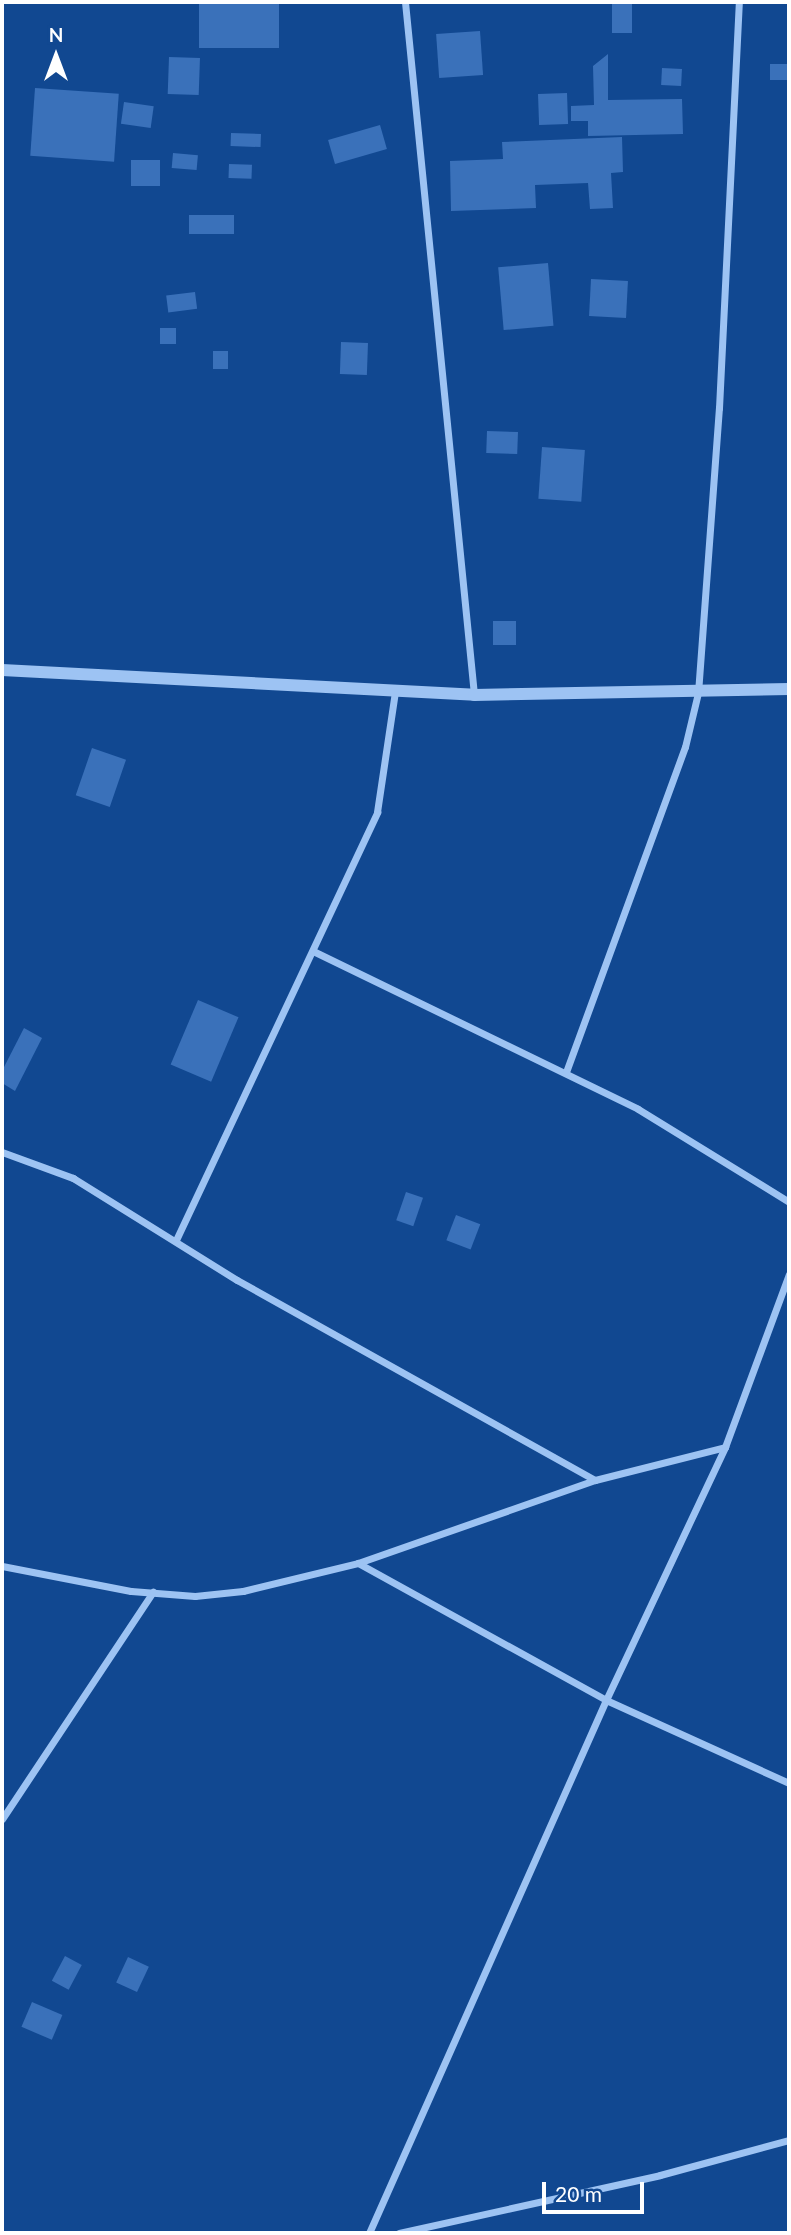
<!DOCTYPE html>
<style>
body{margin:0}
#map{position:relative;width:791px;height:2235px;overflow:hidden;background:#114891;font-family:Lato,sans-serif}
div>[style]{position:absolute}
.building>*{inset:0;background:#3a71ba;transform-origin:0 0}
.minor>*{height:7px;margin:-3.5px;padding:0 3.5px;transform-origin:3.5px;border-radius:3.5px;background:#9dc3f3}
.tertiary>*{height:12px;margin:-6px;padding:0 6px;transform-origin:6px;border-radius:6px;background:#9dc3f3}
span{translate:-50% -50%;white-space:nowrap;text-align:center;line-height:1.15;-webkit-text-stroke:6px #114891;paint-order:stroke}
.frame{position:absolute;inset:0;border:4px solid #fff;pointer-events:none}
.north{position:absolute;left:21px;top:21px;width:70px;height:70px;-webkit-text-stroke:5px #114891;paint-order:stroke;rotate:0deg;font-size:19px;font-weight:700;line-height:28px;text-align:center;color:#fff}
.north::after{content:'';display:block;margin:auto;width:24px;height:32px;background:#fff;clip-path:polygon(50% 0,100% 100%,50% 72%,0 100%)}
.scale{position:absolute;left:542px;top:2182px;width:102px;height:32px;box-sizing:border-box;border:4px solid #fff;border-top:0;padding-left:9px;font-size:21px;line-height:24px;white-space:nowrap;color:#fff;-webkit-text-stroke:5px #114891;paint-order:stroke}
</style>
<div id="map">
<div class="building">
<div style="left:199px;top:2px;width:80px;height:46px"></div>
<div style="left:612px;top:2px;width:20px;height:31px"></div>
<div style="left:480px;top:31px;width:44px;height:44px;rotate:86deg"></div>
<div style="clip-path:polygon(608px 54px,608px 100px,682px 99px,683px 134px,588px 136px,588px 121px,571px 121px,571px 106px,594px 105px,593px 66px)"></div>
<div style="left:169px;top:57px;width:31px;height:37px;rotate:2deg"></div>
<div style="left:770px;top:64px;width:19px;height:16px"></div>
<div style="left:662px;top:68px;width:20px;height:17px;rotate:3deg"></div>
<div style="left:35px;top:88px;width:84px;height:68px;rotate:4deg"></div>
<div style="left:567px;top:93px;width:31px;height:29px;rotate:88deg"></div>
<div style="left:124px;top:102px;width:30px;height:22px;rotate:8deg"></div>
<div style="left:380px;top:125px;width:25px;height:54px;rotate:74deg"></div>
<div style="left:231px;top:133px;width:30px;height:13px;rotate:2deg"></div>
<div style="clip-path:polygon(622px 137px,623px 172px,611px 173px,613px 208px,590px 209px,588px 183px,535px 185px,536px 208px,451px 211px,450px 161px,503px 159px,502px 142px)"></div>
<div style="left:173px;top:153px;width:25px;height:15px;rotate:5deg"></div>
<div style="left:160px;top:160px;width:26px;height:29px;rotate:90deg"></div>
<div style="left:229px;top:164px;width:23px;height:14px;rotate:2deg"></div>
<div style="left:189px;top:215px;width:45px;height:19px"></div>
<div style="left:548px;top:263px;width:63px;height:50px;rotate:85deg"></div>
<div style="left:591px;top:279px;width:37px;height:37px;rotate:3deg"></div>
<div style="left:195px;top:292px;width:17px;height:29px;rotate:83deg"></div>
<div style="left:160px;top:328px;width:16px;height:16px"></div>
<div style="left:341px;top:342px;width:27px;height:32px;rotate:2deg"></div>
<div style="left:213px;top:351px;width:15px;height:18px"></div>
<div style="left:487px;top:431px;width:31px;height:22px;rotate:2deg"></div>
<div style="left:542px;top:447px;width:43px;height:52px;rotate:4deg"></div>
<div style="left:493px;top:621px;width:23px;height:24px"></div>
<div style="left:92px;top:748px;width:36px;height:50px;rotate:19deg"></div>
<div style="left:198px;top:1000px;width:44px;height:70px;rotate:23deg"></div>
<div style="clip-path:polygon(24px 1028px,42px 1038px,15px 1091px,2px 1083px,2px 1071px)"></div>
<div style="left:406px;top:1192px;width:18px;height:30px;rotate:19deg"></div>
<div style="left:456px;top:1215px;width:26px;height:27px;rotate:21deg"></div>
<div style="left:65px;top:1956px;width:19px;height:28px;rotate:28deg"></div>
<div style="left:128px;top:1957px;width:23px;height:28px;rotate:25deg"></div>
<div style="left:32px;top:2002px;width:33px;height:27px;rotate:23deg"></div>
</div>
<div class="minor">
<div style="left:405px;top:2px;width:696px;rotate:84.31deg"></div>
<div style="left:313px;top:951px;width:361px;rotate:25.9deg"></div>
<div style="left:638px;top:1109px;width:177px;rotate:31.6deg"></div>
<div style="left:566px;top:1072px;width:346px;rotate:-69.9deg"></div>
<div style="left:685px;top:747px;width:56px;rotate:-76.5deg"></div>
<div style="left:698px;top:693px;width:286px;rotate:-85.8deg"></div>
<div style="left:719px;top:408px;width:406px;rotate:-87.2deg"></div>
<div style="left:2px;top:1152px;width:76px;rotate:20.1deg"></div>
<div style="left:73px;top:1178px;width:193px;rotate:31.9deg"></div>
<div style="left:237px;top:1280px;width:410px;rotate:29.2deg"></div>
<div style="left:176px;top:1240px;width:473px;rotate:-64.8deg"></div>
<div style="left:377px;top:812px;width:121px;rotate:-81.5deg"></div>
<div style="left:358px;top:1563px;width:283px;rotate:28.9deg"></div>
<div style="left:606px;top:1700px;width:201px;rotate:24.4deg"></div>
<div style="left:2px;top:1566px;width:131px;rotate:11deg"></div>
<div style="left:131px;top:1591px;width:64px;rotate:4.5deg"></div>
<div style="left:195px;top:1596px;width:48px;rotate:-5.9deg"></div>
<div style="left:243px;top:1591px;width:118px;rotate:-13.7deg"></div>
<div style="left:358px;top:1563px;width:251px;rotate:-19.3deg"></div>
<div style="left:595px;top:1480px;width:134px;rotate:-14.2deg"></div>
<div style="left:2px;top:1819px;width:273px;rotate:-56.4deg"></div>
<div style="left:369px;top:2233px;width:583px;rotate:-66.03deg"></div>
<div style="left:606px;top:1700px;width:280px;rotate:-64.8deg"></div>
<div style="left:725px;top:1447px;width:184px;rotate:-69.7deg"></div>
<div style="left:399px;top:2233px;width:267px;rotate:-12.5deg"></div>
<div style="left:660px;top:2175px;width:134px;rotate:-15.2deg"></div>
</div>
<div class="tertiary">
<div style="left:2px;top:670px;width:473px;rotate:3deg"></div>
<div style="left:474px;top:695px;width:315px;rotate:-1.1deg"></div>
</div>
<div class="frame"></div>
<div class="north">N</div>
<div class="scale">20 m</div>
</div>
